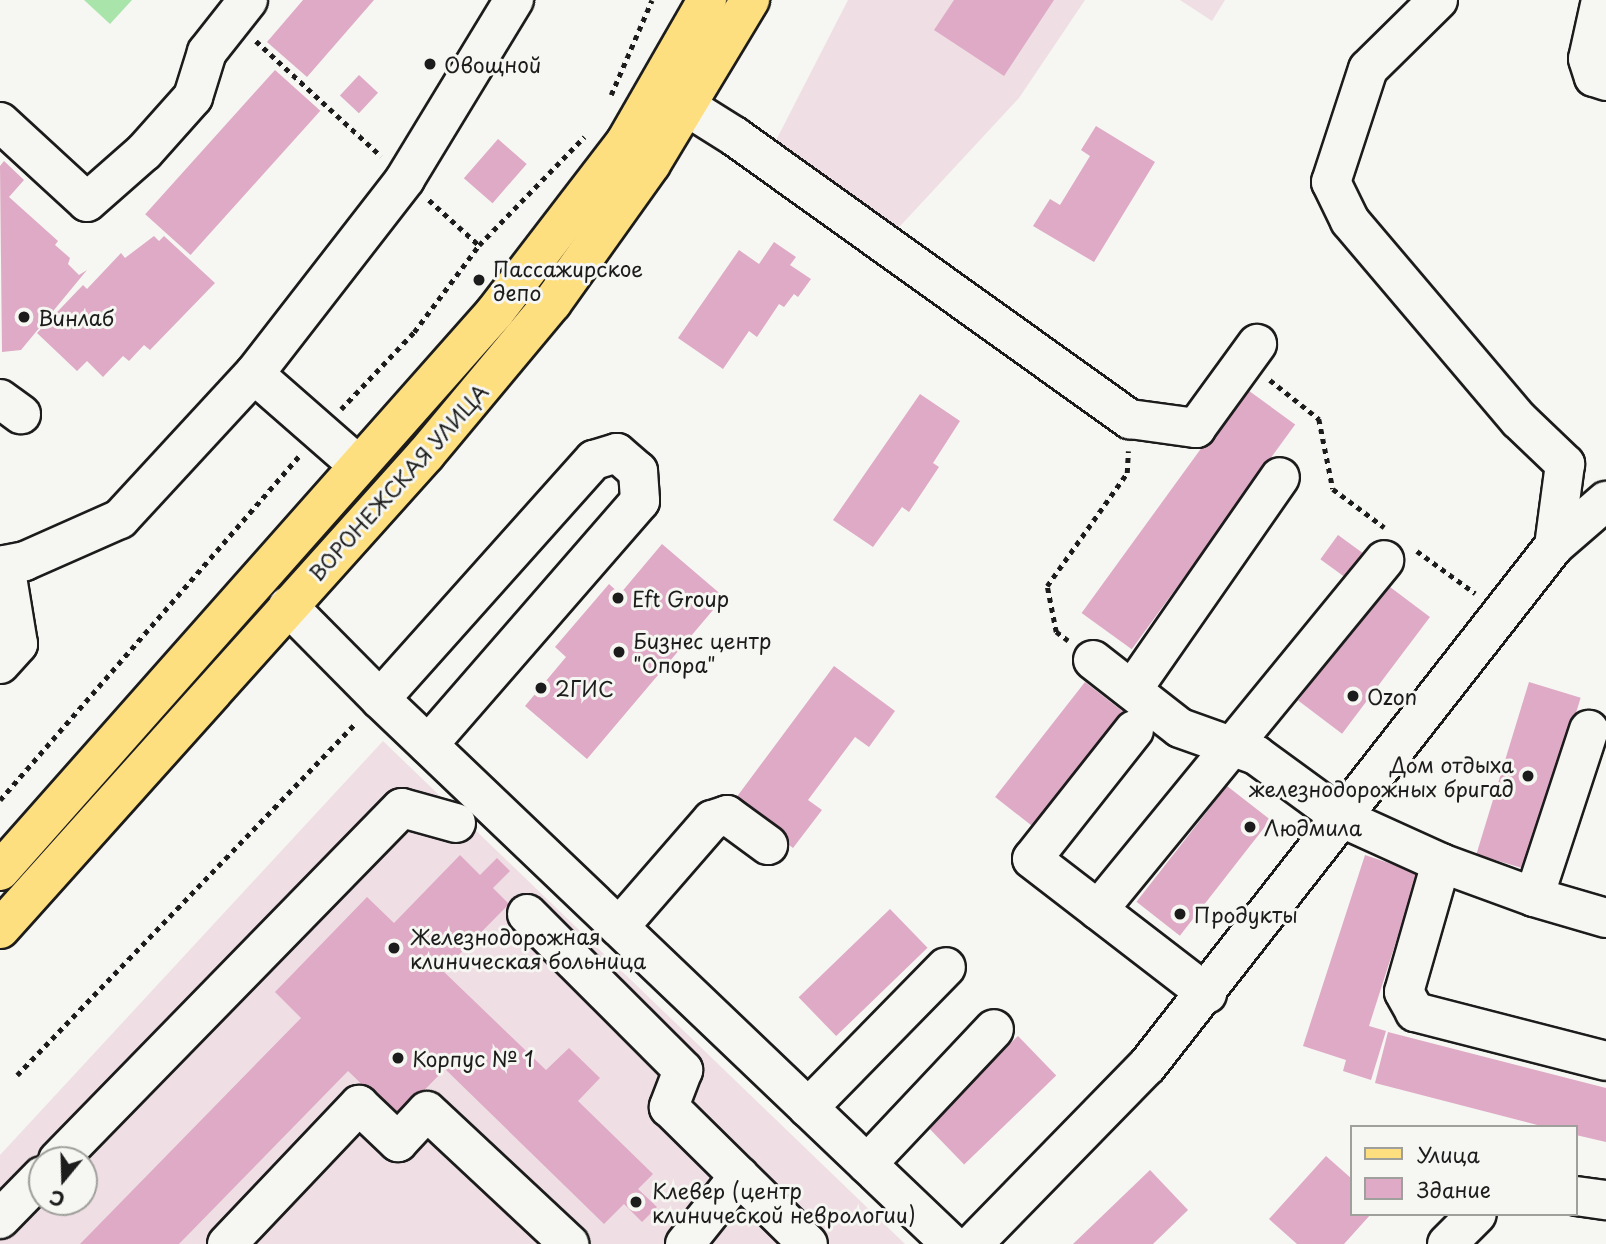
<!DOCTYPE html>
<meta charset="utf-8">
<style>
body{margin:0}
#map{position:relative;width:1606px;height:1244px;overflow:hidden;background:#f6f6f2;font-family:"Playpen Sans",sans-serif}
div>[style]{position:absolute}
.built>*{inset:0;background:#efdfe4}
.green>*{inset:0;background:#a9e5ab}
.building>*{inset:0;background:#deaac5;transform-origin:0 0}
.path>*{height:4.5px;margin-top:-2.25px;transform-origin:0;background:repeating-linear-gradient(90deg,#1c1c1c 0 5px,transparent 0 10px)}
.roads{filter:drop-shadow(2px 0 #1c1c1c) drop-shadow(-2px 0 #1c1c1c) drop-shadow(0 2px #1c1c1c) drop-shadow(0 -2px #1c1c1c)}
.minor>*{height:38px;margin:-19px;padding:0 19px;transform-origin:19px;border-radius:19px;background:#f6f6f2}
.major>*{height:38px;margin:-19px;padding:0 19px;transform-origin:19px;border-radius:19px;background:#fedf80}
.dots>*{width:19px;height:19px;translate:-50% -50%;box-sizing:border-box;border:4px solid #f6f6f2;border-radius:50%}
span{translate:-50% -50%;white-space:nowrap;text-align:center;line-height:1.15;-webkit-text-stroke:6px #f6f6f2;paint-order:stroke}
.poi-label{font-size:21px;color:#1c1c1c}
.left{translate:0 -50%;text-align:left}
.right{translate:-100% -50%;text-align:right}
.street-label{font-size:21px;color:#1c1c1c}
.legend{position:absolute;left:1350px;top:1125px;width:228px;height:91px;box-sizing:border-box;background:#f6f6f2;border:2px solid #9f9f9c;margin:0;padding:9px 12px;list-style:none;font-size:21px;color:#1c1c1c}
.legend li{display:flex;align-items:center;gap:14px;height:35px}
.legend b{width:35px;border:2px solid #9f9f9c}
.north{position:absolute;left:28px;top:1146px;width:70px;height:70px;box-sizing:border-box;background:#f6f6f2;border:2px solid #9f9f9c;border-radius:50%;rotate:199deg;font-size:19px;font-weight:700;line-height:28px;text-align:center;color:#1c1c1c}
.north::after{content:'';display:block;margin:auto;width:24px;height:32px;background:#1c1c1c;clip-path:polygon(50% 0,100% 100%,50% 72%,0 100%)}
</style>
<div id="map">
<div class="built">
<div style="clip-path:polygon(848px 0,1085px 0,1019px 98px,890px 237px,770px 152px)"></div>
<div style="clip-path:polygon(1180px 0,1225px 0,1212px 21px)"></div>
<div style="clip-path:polygon(evenodd,383px 741px,905px 1244px,0 1244px,0 1155px,383px 741px,42px 1160px,84px 1160px,84px 1202px,42px 1202px,42px 1160px)"></div>
</div>
<div class="green">
<div style="clip-path:polygon(84px 0,132px 0,110px 24px)"></div>
</div>
<div class="building">
<div style="clip-path:polygon(303px 0,374px 0,307px 77px,267px 42px)"></div>
<div style="clip-path:polygon(954px 0,1054px 0,1004px 76px,934px 30px)"></div>
<div style="left:275px;top:70px;width:61px;height:194px;rotate:42deg"></div>
<div style="left:359px;top:75px;width:26px;height:28px;rotate:43deg"></div>
<div style="clip-path:polygon(1096px 126px,1155px 162px,1094px 262px,1033px 226px,1050px 199px,1060px 205px,1090px 156px,1081px 150px)"></div>
<div style="left:498px;top:139px;width:38px;height:52px;rotate:41deg"></div>
<div style="clip-path:polygon(4px 161px,24px 180px,9px 197px,58px 241px,55px 245px,70px 258px,68px 264px,79px 275px,87px 270px,21px 350px,2px 352px,0 166px)"></div>
<div style="clip-path:polygon(154px 236px,159px 241px,164px 236px,215px 283px,150px 350px,144px 345px,129px 361px,123px 356px,103px 377px,87px 361px,77px 371px,37px 333px,83px 285px,87px 289px,121px 253px,125px 258px)"></div>
<div style="clip-path:polygon(774px 242px,796px 257px,790px 265px,811px 279px,798px 297px,794px 294px,784px 307px,779px 304px,757px 337px,749px 331px,723px 369px,678px 338px,739px 250px,759px 264px)"></div>
<div style="left:1245px;top:388px;width:62px;height:278px;rotate:36deg"></div>
<div style="clip-path:polygon(920px 394px,960px 421px,933px 463px,939px 467px,909px 512px,902px 507px,873px 547px,833px 520px)"></div>
<div style="left:1338px;top:535px;width:39px;height:30px;rotate:36deg"></div>
<div style="clip-path:polygon(662px 544px,724px 597px,587px 759px,525px 706px,566px 657px,555px 647px,609px 584px,620px 594px)"></div>
<div style="left:1386px;top:584px;width:55px;height:146px;rotate:37deg"></div>
<div style="clip-path:polygon(834px 666px,895px 711px,869px 747px,855px 737px,808px 800px,822px 810px,793px 848px,733px 802px)"></div>
<div style="left:1085px;top:682px;width:55px;height:146px;rotate:38deg"></div>
<div style="left:1529px;top:682px;width:54px;height:180px;rotate:17deg"></div>
<div style="left:1227px;top:786px;width:55px;height:147px;rotate:38deg"></div>
<div style="clip-path:polygon(460px 855px,480px 875px,497px 858px,510px 871px,493px 888px,509px 904px,443px 971px,546px 1070px,569px 1048px,600px 1078px,578px 1101px,653px 1174px,638px 1189px,657px 1207px,642px 1222px,624px 1204px,604px 1224px,445px 1069px,397px 1118px,348px 1071px,179px 1244px,80px 1244px,301px 1018px,275px 992px,367px 897px,394px 923px)"></div>
<div style="clip-path:polygon(1365px 855px,1418px 873px,1369px 1026px,1386px 1031px,1371px 1080px,1343px 1071px,1346px 1060px,1303px 1046px)"></div>
<div style="left:890px;top:909px;width:54px;height:127px;rotate:46deg"></div>
<div style="clip-path:polygon(1388px 1032px,1606px 1088px,1606px 1142px,1576px 1135px,1576px 1127px,1545px 1127px,1375px 1083px)"></div>
<div style="left:1018px;top:1036px;width:55px;height:128px;rotate:46deg"></div>
<div style="clip-path:polygon(1326px 1156px,1352px 1179px,1352px 1214px,1371px 1214px,1344px 1244px,1297px 1244px,1269px 1219px)"></div>
<div style="clip-path:polygon(1150px 1170px,1188px 1210px,1153px 1244px,1073px 1244px)"></div>
</div>
<div class="path">
<div style="left:256px;top:41px;width:170px;rotate:42.6deg"></div>
<div style="left:611px;top:95px;width:103px;rotate:-66.7deg"></div>
<div style="left:429px;top:200px;width:67px;rotate:42deg"></div>
<div style="left:1270px;top:380px;width:63px;rotate:38.5deg"></div>
<div style="left:1319px;top:419px;width:71px;rotate:78.7deg"></div>
<div style="left:1333px;top:489px;width:64px;rotate:36.7deg"></div>
<div style="left:341px;top:409px;width:106px;rotate:-46.5deg"></div>
<div style="left:414px;top:332px;width:109px;rotate:-53.2deg"></div>
<div style="left:479px;top:245px;width:151px;rotate:-45.8deg"></div>
<div style="left:1417px;top:551px;width:72px;rotate:35.9deg"></div>
<div style="left:1068px;top:641px;width:15px;rotate:-143deg"></div>
<div style="left:1056px;top:632px;width:47px;rotate:-101.1deg"></div>
<div style="left:1047px;top:586px;width:138px;rotate:-54.7deg"></div>
<div style="left:1127px;top:473px;width:22px;rotate:-87deg"></div>
<div style="left:0;top:800px;width:457px;rotate:-49deg"></div>
<div style="left:17px;top:1075px;width:489px;rotate:-46.1deg"></div>
</div>
<div class="roads">
<div class="minor">
<div style="left:1438px;top:0;width:98px;rotate:135.4deg"></div>
<div style="left:1368px;top:69px;width:119px;rotate:108.1deg"></div>
<div style="left:1331px;top:182px;width:43px;rotate:64deg"></div>
<div style="left:1350px;top:221px;width:261px;rotate:49.7deg"></div>
<div style="left:1519px;top:420px;width:64px;rotate:43.7deg"></div>
<div style="left:1565px;top:464px;width:83px;rotate:97.6deg"></div>
<div style="left:1601px;top:0;width:60px;rotate:102.4deg"></div>
<div style="left:1588px;top:59px;width:19px;rotate:72deg"></div>
<div style="left:1594px;top:77px;width:13px;rotate:18deg"></div>
<div style="left:659px;top:89px;width:89px;rotate:32.1deg"></div>
<div style="left:734px;top:136px;width:487px;rotate:35.6deg"></div>
<div style="left:1130px;top:419px;width:67px;rotate:7.8deg"></div>
<div style="left:1196px;top:428px;width:104px;rotate:-54deg"></div>
<div style="left:0;top:122px;width:118px;rotate:42.6deg"></div>
<div style="left:87px;top:202px;width:76px;rotate:-41.3deg"></div>
<div style="left:144px;top:152px;width:74px;rotate:-48.3deg"></div>
<div style="left:193px;top:97px;width:47px;rotate:-72.7deg"></div>
<div style="left:207px;top:52px;width:66px;rotate:-51.7deg"></div>
<div style="left:0;top:399px;width:26px;rotate:36deg"></div>
<div style="left:358px;top:465px;width:138px;rotate:-138.8deg"></div>
<div style="left:254px;top:374px;width:247px;rotate:-52.2deg"></div>
<div style="left:405px;top:179px;width:210px;rotate:-58.7deg"></div>
<div style="left:0;top:566px;width:25px;rotate:-11deg"></div>
<div style="left:25px;top:561px;width:104px;rotate:-23.9deg"></div>
<div style="left:120px;top:519px;width:197px;rotate:-47.3deg"></div>
<div style="left:288px;top:606px;width:131px;rotate:45.3deg"></div>
<div style="left:380px;top:699px;width:789px;rotate:43.67deg"></div>
<div style="left:1093px;top:660px;width:110px;rotate:38deg"></div>
<div style="left:1180px;top:728px;width:81px;rotate:19.6deg"></div>
<div style="left:1256px;top:755px;width:107px;rotate:36.2deg"></div>
<div style="left:1342px;top:818px;width:109px;rotate:24.4deg"></div>
<div style="left:1441px;top:863px;width:134px;rotate:106deg"></div>
<div style="left:1404px;top:992px;width:23px;rotate:61deg"></div>
<div style="left:1415px;top:1012px;width:197px;rotate:14.4deg"></div>
<div style="left:0;top:664px;width:27px;rotate:-48deg"></div>
<div style="left:18px;top:644px;width:80px;rotate:-99.3deg"></div>
<div style="left:1132px;top:690px;width:259px;rotate:-55.2deg"></div>
<div style="left:380px;top:699px;width:321px;rotate:-48.2deg"></div>
<div style="left:594px;top:460px;width:24px;rotate:-17deg"></div>
<div style="left:617px;top:453px;width:28px;rotate:41deg"></div>
<div style="left:638px;top:471px;width:30px;rotate:86deg"></div>
<div style="left:640px;top:501px;width:323px;rotate:131deg"></div>
<div style="left:1134px;top:730px;width:164px;rotate:128.3deg"></div>
<div style="left:1032px;top:859px;width:221px;rotate:37.6deg"></div>
<div style="left:1441px;top:863px;width:99px;rotate:20.1deg"></div>
<div style="left:1534px;top:897px;width:176px;rotate:-71.8deg"></div>
<div style="left:1534px;top:897px;width:75px;rotate:16.3deg"></div>
<div style="left:1098px;top:910px;width:452px;rotate:-50.7deg"></div>
<div style="left:527px;top:914px;width:221px;rotate:45deg"></div>
<div style="left:683px;top:1070px;width:40px;rotate:111deg"></div>
<div style="left:669px;top:1107px;width:195px;rotate:44.6deg"></div>
<div style="left:619px;top:927px;width:142px;rotate:-49deg"></div>
<div style="left:712px;top:820px;width:16px;rotate:-18deg"></div>
<div style="left:727px;top:815px;width:51px;rotate:36.2deg"></div>
<div style="left:808px;top:1108px;width:197px;rotate:-45.6deg"></div>
<div style="left:58px;top:1160px;width:492px;rotate:-45.7deg"></div>
<div style="left:402px;top:808px;width:56px;rotate:15.5deg"></div>
<div style="left:867px;top:1164px;width:185px;rotate:-46.7deg"></div>
<div style="left:1576px;top:1196px;width:30px;rotate:8deg"></div>
<div style="left:0;top:1219px;width:60px;rotate:-45.7deg"></div>
<div style="left:227px;top:1244px;width:192px;rotate:-46.5deg"></div>
<div style="left:359px;top:1105px;width:54px;rotate:43.5deg"></div>
<div style="left:398px;top:1142px;width:42px;rotate:-46.9deg"></div>
<div style="left:427px;top:1111px;width:195px;rotate:43.1deg"></div>
<div style="left:685px;top:1244px;width:87px;rotate:-51.5deg"></div>
<div style="left:973px;top:1244px;width:249px;rotate:-45.7deg"></div>
<div style="left:1147px;top:1066px;width:660px;rotate:-51.95deg"></div>
<div style="left:1554px;top:546px;width:69px;rotate:-40.9deg"></div>
<div style="left:1447px;top:1244px;width:42px;rotate:-45deg"></div>
</div>
<div class="major">
<div style="left:0;top:871px;width:747px;rotate:-48.47deg"></div>
<div style="left:495px;top:312px;width:215px;rotate:-52.5deg"></div>
<div style="left:626px;top:141px;width:163px;rotate:-60.1deg"></div>
<div style="left:0;top:929px;width:638px;rotate:-48.11deg"></div>
<div style="left:426px;top:454px;width:197px;rotate:-50.2deg"></div>
<div style="left:552px;top:303px;width:171px;rotate:-54.5deg"></div>
<div style="left:651px;top:164px;width:192px;rotate:-58.9deg"></div>
</div>
</div>
<div class="dots">
<div style="left:430px;top:64px;background:#1c1c1c"></div>
<div style="left:479px;top:280px;background:#1c1c1c"></div>
<div style="left:24px;top:317px;background:#1c1c1c"></div>
<div style="left:618px;top:598px;background:#1c1c1c"></div>
<div style="left:619px;top:652px;background:#1c1c1c"></div>
<div style="left:541px;top:688px;background:#1c1c1c"></div>
<div style="left:1353px;top:696px;background:#1c1c1c"></div>
<div style="left:1528px;top:776px;background:#1c1c1c"></div>
<div style="left:1250px;top:827px;background:#1c1c1c"></div>
<div style="left:1180px;top:914px;background:#1c1c1c"></div>
<div style="left:394px;top:948px;background:#1c1c1c"></div>
<div style="left:398px;top:1058px;background:#1c1c1c"></div>
<div style="left:636px;top:1202px;background:#1c1c1c"></div>
</div>
<div class="poi-label">
<span class="left" style="left:444px;top:64px">Овощной</span>
<span class="left" style="left:493px;top:280px">Пассажирское<br>депо</span>
<span class="left" style="left:38px;top:317px">Винлаб</span>
<span class="left" style="left:632px;top:598px">Eft Group</span>
<span class="left" style="left:633px;top:652px">Бизнес центр<br>"Опора"</span>
<span class="left" style="left:555px;top:688px">2ГИС</span>
<span class="left" style="left:1367px;top:696px">Ozon</span>
<span class="right" style="left:1514px;top:776px">Дом отдыха<br>железнодорожных бригад</span>
<span class="left" style="left:1264px;top:827px">Людмила</span>
<span class="left" style="left:1194px;top:914px">Продукты</span>
<span class="left" style="left:410px;top:948px">Железнодорожная<br>клиническая больница</span>
<span class="left" style="left:412px;top:1058px">Корпус № 1</span>
<span class="left" style="left:652px;top:1202px">Клевер (центр<br>клинической неврологии)</span>
</div>
<div class="street-label">
<span style="left:398px;top:482px;rotate:-48deg">ВОРОНЕЖСКАЯ УЛИЦА</span>
</div>
<ul class="legend">
<li><b style="height:9px;background:#fedf80"></b>Улица</li>
<li><b style="height:19px;background:#deaac5"></b>Здание</li>
</ul>
<div class="north">С</div>
</div>
